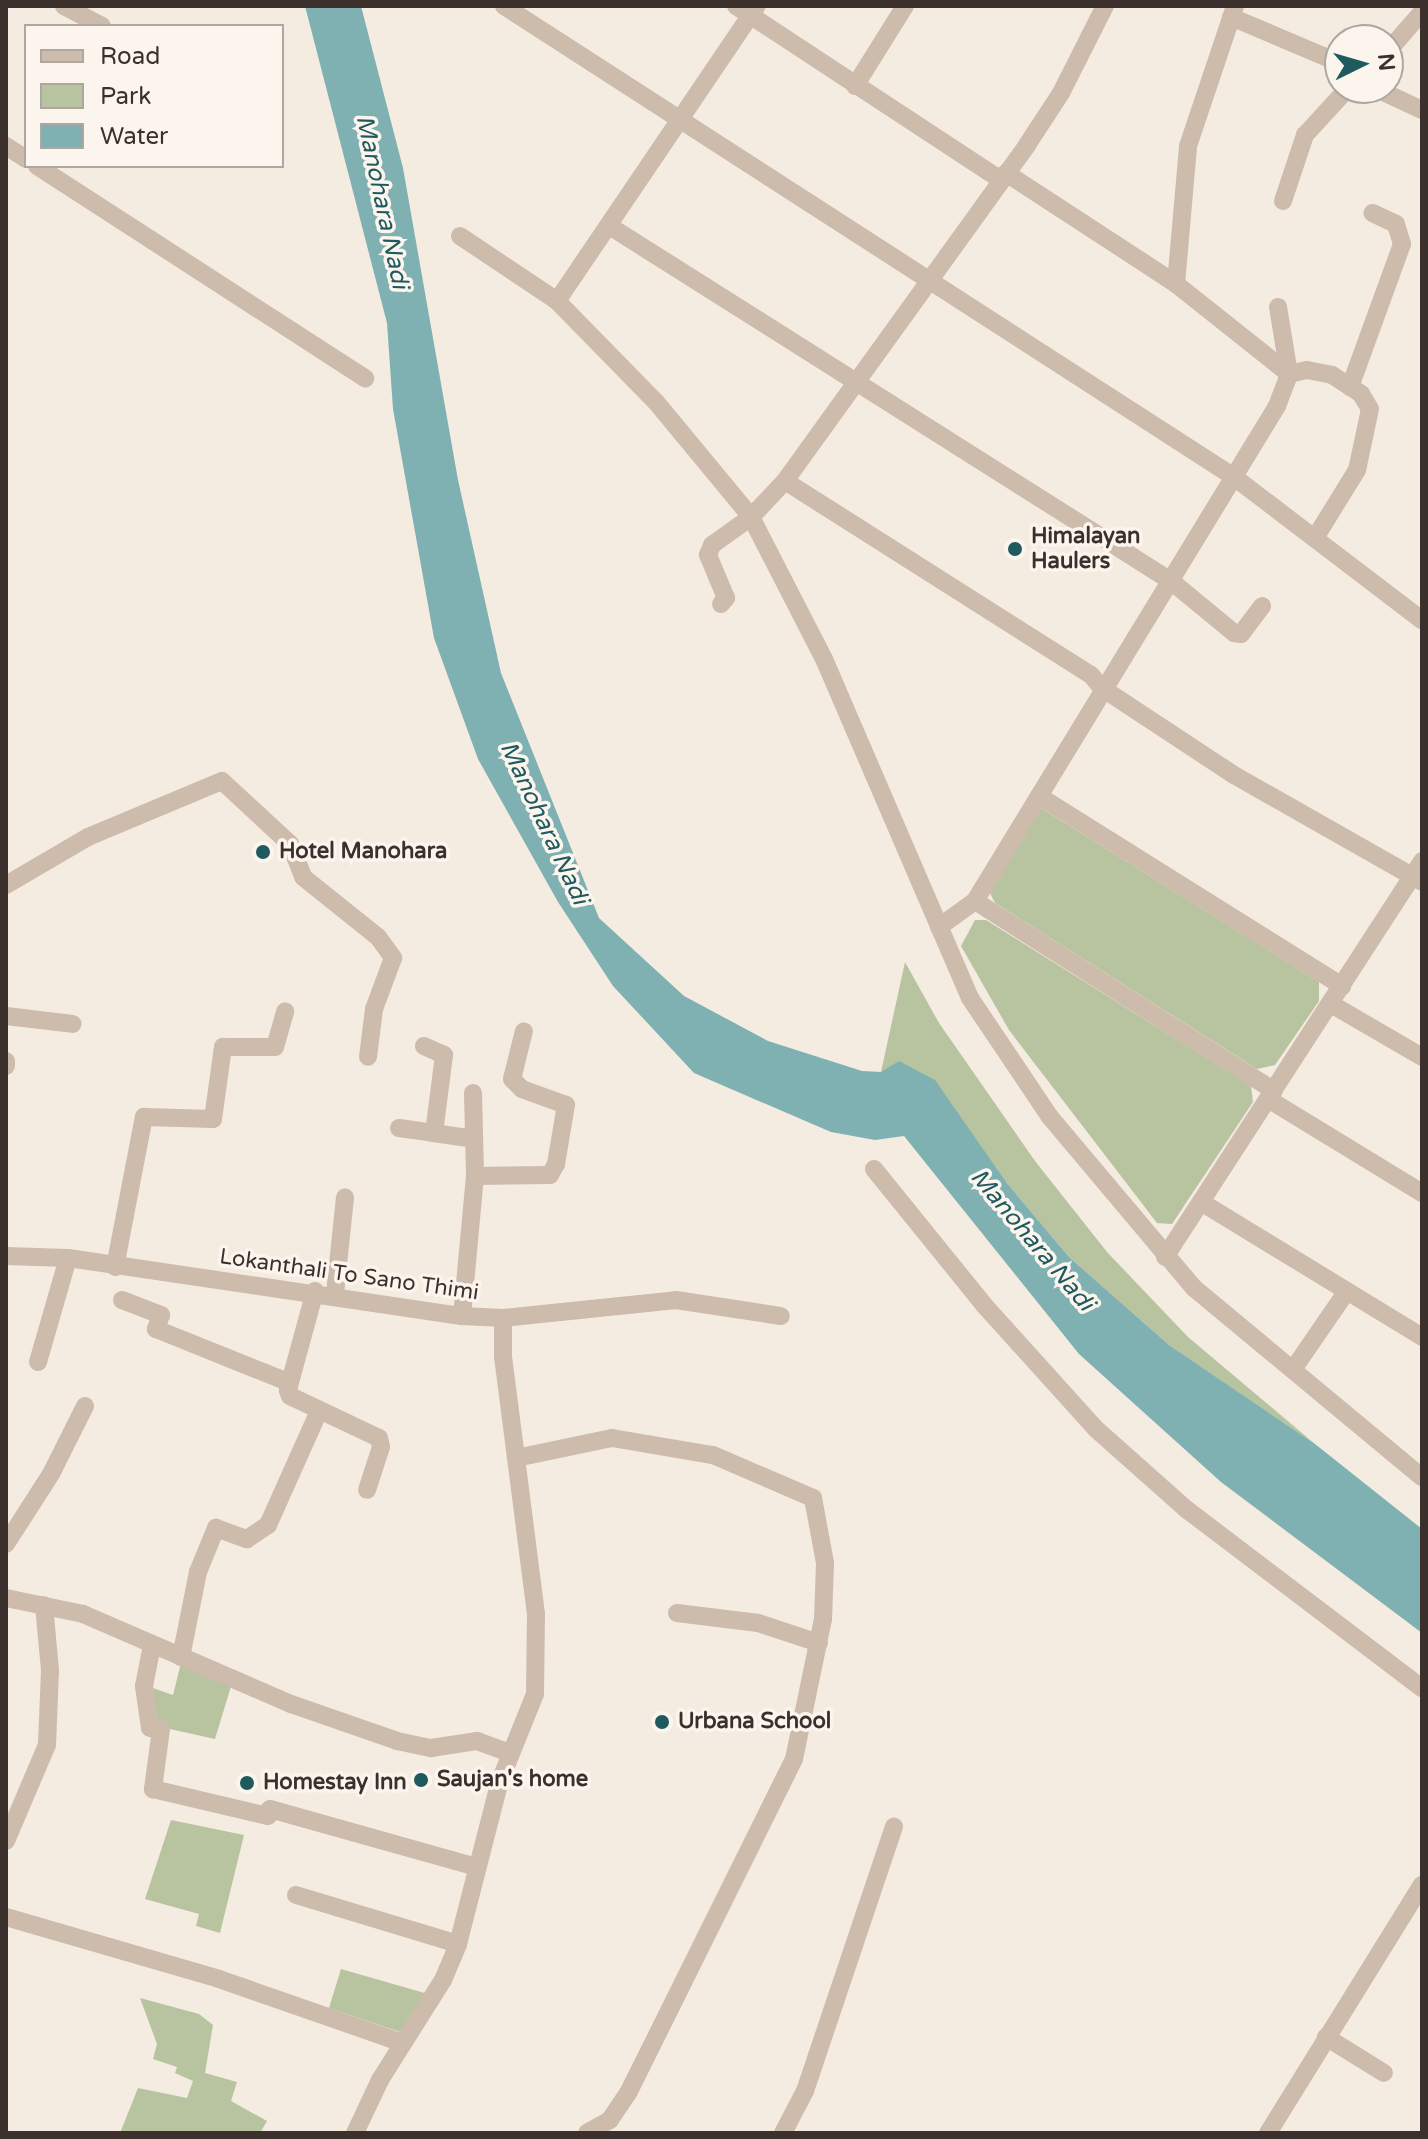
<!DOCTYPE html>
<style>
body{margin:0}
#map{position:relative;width:1428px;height:2139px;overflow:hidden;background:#f4ebe1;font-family:"Varela Round",sans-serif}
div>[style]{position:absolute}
.green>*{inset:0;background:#b8c4a0}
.water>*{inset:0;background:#7fb0b2}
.minor>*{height:18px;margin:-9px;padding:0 9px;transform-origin:9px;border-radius:9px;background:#cdbbac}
.dots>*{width:22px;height:22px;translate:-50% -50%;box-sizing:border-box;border:4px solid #fbf5ee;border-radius:50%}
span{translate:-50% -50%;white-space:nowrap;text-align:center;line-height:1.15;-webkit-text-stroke:7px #fbf5ee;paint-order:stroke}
.poi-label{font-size:22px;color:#3b302b;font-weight:700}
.left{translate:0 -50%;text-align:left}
.street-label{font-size:22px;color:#3b302b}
.water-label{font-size:24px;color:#1f5a5e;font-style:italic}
.frame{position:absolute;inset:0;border:8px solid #3b302b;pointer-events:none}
.legend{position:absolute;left:24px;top:24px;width:260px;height:144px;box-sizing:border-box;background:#fbf5ee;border:2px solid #aea6a0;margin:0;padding:10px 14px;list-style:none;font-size:24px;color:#3b302b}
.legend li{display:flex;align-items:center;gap:16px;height:40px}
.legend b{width:40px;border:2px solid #aea6a0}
.north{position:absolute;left:1324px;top:24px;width:80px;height:80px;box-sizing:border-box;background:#fbf5ee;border:2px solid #aea6a0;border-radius:50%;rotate:85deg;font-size:22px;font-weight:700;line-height:32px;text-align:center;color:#3b302b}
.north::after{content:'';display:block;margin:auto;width:28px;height:36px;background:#1f5a5e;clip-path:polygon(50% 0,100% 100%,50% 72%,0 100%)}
</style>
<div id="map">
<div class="green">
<div style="clip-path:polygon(1038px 806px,1319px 982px,1319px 1001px,1275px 1065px,1257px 1069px,995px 903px,989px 891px)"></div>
<div style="clip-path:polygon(975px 920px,986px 920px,1251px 1086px,1253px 1102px,1172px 1224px,1157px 1223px,1009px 1030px,961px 946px)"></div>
<div style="clip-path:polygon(905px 962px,939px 1023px,1035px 1161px,1107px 1252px,1188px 1337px,1315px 1444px,1169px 1345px,1069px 1257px,1006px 1182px,881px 1072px)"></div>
<div style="clip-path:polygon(181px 1663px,232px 1683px,215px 1739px,152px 1725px,147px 1686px,173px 1695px)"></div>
<div style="clip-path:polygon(171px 1820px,244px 1835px,220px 1933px,196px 1926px,199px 1914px,145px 1899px)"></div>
<div style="clip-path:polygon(341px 1969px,428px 1994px,400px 2032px,329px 2008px)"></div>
<div style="clip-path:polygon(140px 1998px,199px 2014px,213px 2025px,205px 2073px,237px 2082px,231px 2101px,267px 2121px,260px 2133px,120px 2133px,138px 2088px,187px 2098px,193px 2081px,175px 2073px,177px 2067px,153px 2059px,157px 2044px)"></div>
</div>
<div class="water">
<div style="clip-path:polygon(305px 6px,361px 6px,403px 168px,458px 480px,501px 673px,599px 918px,684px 996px,768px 1041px,862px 1071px,881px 1072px,899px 1061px,935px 1080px,1006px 1182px,1069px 1257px,1169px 1345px,1315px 1444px,1422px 1529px,1422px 1633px,1221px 1482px,1079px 1354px,904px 1136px,875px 1140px,831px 1132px,694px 1073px,613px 986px,558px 902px,478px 759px,434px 638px,393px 409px,387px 323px)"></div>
</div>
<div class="minor">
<div style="left:64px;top:6px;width:43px;rotate:27.8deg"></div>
<div style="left:504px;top:6px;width:869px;rotate:32.83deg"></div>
<div style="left:1234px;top:477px;width:236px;rotate:37.3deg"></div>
<div style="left:736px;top:6px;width:317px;rotate:33.3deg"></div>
<div style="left:1231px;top:17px;width:118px;rotate:22.9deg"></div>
<div style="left:1388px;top:51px;width:52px;rotate:-48.9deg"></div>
<div style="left:855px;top:86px;width:94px;rotate:-58deg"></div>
<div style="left:1375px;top:88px;width:52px;rotate:25.1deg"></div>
<div style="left:6px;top:146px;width:24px;rotate:33deg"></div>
<div style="left:37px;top:166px;width:391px;rotate:32.9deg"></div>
<div style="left:1006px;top:173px;width:203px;rotate:33.1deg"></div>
<div style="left:1176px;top:284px;width:144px;rotate:38.5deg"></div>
<div style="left:1283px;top:201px;width:70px;rotate:-71.6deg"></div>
<div style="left:1305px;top:135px;width:64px;rotate:-47.5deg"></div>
<div style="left:611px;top:227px;width:663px;rotate:32.3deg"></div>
<div style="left:1171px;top:581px;width:82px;rotate:39.5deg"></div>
<div style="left:1234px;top:633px;width:7px;rotate:8deg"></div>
<div style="left:1241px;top:634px;width:35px;rotate:-53deg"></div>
<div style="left:460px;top:236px;width:117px;rotate:33.8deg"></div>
<div style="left:557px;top:301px;width:141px;rotate:45.6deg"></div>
<div style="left:656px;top:402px;width:149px;rotate:50.4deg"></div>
<div style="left:751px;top:517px;width:160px;rotate:62.8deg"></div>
<div style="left:824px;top:659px;width:369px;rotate:66.7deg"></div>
<div style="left:970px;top:998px;width:143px;rotate:56.1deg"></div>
<div style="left:1050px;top:1117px;width:224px;rotate:49.9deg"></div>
<div style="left:1194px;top:1288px;width:296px;rotate:39.7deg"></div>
<div style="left:1176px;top:284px;width:139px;rotate:-85deg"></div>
<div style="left:1188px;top:146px;width:148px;rotate:-71.4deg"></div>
<div style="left:557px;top:301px;width:356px;rotate:-55.9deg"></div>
<div style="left:1289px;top:374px;width:18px;rotate:-13deg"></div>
<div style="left:1307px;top:370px;width:25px;rotate:11deg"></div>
<div style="left:1332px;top:375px;width:35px;rotate:33deg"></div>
<div style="left:1361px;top:394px;width:17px;rotate:59deg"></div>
<div style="left:1370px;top:409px;width:62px;rotate:102deg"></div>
<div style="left:1357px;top:470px;width:80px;rotate:121.7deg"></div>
<div style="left:1350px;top:387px;width:152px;rotate:-70deg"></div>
<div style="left:1402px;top:244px;width:21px;rotate:-107deg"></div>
<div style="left:1396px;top:224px;width:26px;rotate:-155deg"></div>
<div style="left:785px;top:481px;width:362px;rotate:32.4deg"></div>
<div style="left:1091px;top:675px;width:17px;rotate:50deg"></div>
<div style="left:1102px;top:688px;width:158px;rotate:33.4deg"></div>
<div style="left:1234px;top:775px;width:216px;rotate:29.6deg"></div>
<div style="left:721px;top:604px;width:8px;rotate:-50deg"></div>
<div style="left:726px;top:598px;width:47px;rotate:-112.7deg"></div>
<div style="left:708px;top:555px;width:11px;rotate:-68deg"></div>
<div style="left:712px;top:545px;width:48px;rotate:-35.7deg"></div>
<div style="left:751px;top:517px;width:50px;rotate:-46.6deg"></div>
<div style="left:785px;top:481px;width:414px;rotate:-54.2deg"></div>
<div style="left:1027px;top:145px;width:62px;rotate:-56.8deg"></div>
<div style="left:1061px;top:93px;width:97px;rotate:-63.2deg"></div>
<div style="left:1039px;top:796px;width:358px;rotate:32.1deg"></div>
<div style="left:6px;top:885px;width:95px;rotate:-30.3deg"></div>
<div style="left:88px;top:837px;width:145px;rotate:-22.7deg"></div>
<div style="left:222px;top:781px;width:93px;rotate:42.8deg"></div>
<div style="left:290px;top:844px;width:35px;rotate:68deg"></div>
<div style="left:303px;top:877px;width:96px;rotate:38.7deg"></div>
<div style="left:378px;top:937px;width:26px;rotate:54deg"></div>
<div style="left:393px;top:958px;width:54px;rotate:110.4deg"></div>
<div style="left:374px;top:1009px;width:48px;rotate:97.1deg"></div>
<div style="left:975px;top:901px;width:354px;rotate:32.4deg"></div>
<div style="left:939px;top:927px;width:44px;rotate:-35.8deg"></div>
<div style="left:975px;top:901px;width:580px;rotate:-58.61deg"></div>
<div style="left:1277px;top:406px;width:34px;rotate:-69deg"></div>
<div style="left:1289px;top:374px;width:68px;rotate:-99.3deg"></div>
<div style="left:1331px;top:1004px;width:105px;rotate:30.2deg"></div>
<div style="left:6px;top:1016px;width:67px;rotate:6.8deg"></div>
<div style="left:424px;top:1046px;width:22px;rotate:24deg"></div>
<div style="left:444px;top:1055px;width:79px;rotate:97.3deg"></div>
<div style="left:434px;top:1133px;width:40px;rotate:8.5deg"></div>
<div style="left:6px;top:1061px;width:5px;rotate:90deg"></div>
<div style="left:473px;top:1093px;width:83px;rotate:88.6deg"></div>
<div style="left:1268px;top:1099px;width:180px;rotate:31.4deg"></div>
<div style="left:399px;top:1128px;width:35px;rotate:8deg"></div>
<div style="left:874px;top:1169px;width:175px;rotate:51deg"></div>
<div style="left:984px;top:1305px;width:167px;rotate:47.9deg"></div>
<div style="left:1096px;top:1429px;width:120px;rotate:41.6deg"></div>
<div style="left:1186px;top:1509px;width:296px;rotate:37.2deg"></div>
<div style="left:1201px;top:1202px;width:259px;rotate:31.4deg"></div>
<div style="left:6px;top:1256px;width:62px;rotate:1.8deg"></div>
<div style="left:68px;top:1258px;width:398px;rotate:8.4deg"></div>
<div style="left:462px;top:1316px;width:41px;rotate:2.8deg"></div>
<div style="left:503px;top:1318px;width:174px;rotate:-5.9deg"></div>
<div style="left:676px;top:1300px;width:106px;rotate:8.7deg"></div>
<div style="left:1165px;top:1257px;width:472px;rotate:-57deg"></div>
<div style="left:115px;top:1267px;width:153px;rotate:-79.1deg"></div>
<div style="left:144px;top:1117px;width:69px;rotate:1.7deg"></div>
<div style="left:213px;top:1119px;width:73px;rotate:-82.1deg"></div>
<div style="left:223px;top:1047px;width:52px"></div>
<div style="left:275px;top:1047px;width:37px;rotate:-74deg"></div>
<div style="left:315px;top:1291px;width:103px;rotate:105.3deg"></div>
<div style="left:288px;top:1390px;width:6px;rotate:72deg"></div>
<div style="left:290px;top:1396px;width:98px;rotate:25.3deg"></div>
<div style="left:379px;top:1438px;width:9px;rotate:77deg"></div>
<div style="left:381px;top:1447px;width:45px;rotate:108deg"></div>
<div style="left:335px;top:1294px;width:97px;rotate:-84.1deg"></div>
<div style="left:122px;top:1300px;width:42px;rotate:21deg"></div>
<div style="left:161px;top:1315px;width:15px;rotate:110deg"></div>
<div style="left:156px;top:1329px;width:144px;rotate:21.9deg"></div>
<div style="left:462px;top:1316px;width:141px;rotate:-84.7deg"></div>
<div style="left:475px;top:1176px;width:75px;rotate:-0.8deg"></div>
<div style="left:550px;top:1175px;width:13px;rotate:-61deg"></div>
<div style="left:556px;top:1164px;width:60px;rotate:-80.4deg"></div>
<div style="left:566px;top:1105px;width:47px;rotate:-160deg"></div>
<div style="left:522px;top:1089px;width:14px;rotate:-135deg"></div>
<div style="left:512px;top:1079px;width:49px;rotate:-76deg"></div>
<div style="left:38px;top:1362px;width:108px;rotate:-73.9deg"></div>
<div style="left:1294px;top:1368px;width:93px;rotate:-55.5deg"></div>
<div style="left:516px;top:1458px;width:98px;rotate:-11.8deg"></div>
<div style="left:612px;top:1438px;width:102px;rotate:9.6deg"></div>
<div style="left:713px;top:1455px;width:109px;rotate:23.3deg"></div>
<div style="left:813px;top:1498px;width:66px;rotate:79.5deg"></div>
<div style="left:825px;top:1563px;width:56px;rotate:92deg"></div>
<div style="left:823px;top:1619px;width:143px;rotate:101.7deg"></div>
<div style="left:794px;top:1759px;width:373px;rotate:116.4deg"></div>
<div style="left:628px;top:2093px;width:32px;rotate:124deg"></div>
<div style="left:610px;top:2120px;width:26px;rotate:151deg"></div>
<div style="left:6px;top:1544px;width:83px;rotate:-57.3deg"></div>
<div style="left:51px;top:1474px;width:76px;rotate:-63.4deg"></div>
<div style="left:6px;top:1598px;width:79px;rotate:11.7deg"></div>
<div style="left:83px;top:1614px;width:227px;rotate:23.4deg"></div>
<div style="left:291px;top:1704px;width:112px;rotate:19.2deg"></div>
<div style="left:397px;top:1741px;width:35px;rotate:12deg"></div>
<div style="left:431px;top:1748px;width:47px;rotate:-8.7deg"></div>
<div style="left:477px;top:1741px;width:35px;rotate:20deg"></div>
<div style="left:677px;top:1613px;width:82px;rotate:7deg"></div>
<div style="left:758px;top:1623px;width:64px;rotate:18.2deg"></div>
<div style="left:152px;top:1645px;width:42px;rotate:101deg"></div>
<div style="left:144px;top:1686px;width:42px;rotate:81.9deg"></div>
<div style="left:150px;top:1728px;width:11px;rotate:5deg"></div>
<div style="left:161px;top:1729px;width:61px;rotate:97.6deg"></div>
<div style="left:153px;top:1789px;width:118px;rotate:13.2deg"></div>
<div style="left:268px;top:1816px;width:7px;rotate:-74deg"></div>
<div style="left:270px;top:1809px;width:215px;rotate:15.7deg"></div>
<div style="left:181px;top:1657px;width:87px;rotate:-78.7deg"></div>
<div style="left:198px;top:1572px;width:48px;rotate:-67.8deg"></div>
<div style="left:216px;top:1528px;width:33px;rotate:20deg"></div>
<div style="left:247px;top:1539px;width:25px;rotate:-34deg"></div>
<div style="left:268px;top:1525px;width:125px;rotate:-65.9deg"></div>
<div style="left:6px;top:1841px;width:104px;rotate:-66.9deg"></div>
<div style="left:47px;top:1745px;width:75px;rotate:-87.7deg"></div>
<div style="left:50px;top:1670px;width:65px;rotate:-95.3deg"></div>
<div style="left:296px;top:1895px;width:169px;rotate:16.8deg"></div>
<div style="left:6px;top:1917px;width:222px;rotate:16.2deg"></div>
<div style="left:219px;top:1979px;width:195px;rotate:19.2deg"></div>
<div style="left:1326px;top:2037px;width:68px;rotate:31.8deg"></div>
<div style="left:355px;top:2133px;width:59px;rotate:-64.7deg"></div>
<div style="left:380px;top:2080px;width:118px;rotate:-57.8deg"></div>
<div style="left:443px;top:1980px;width:39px;rotate:-67deg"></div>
<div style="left:458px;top:1944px;width:168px;rotate:-75.6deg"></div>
<div style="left:500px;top:1781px;width:94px;rotate:-68.1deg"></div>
<div style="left:535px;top:1694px;width:80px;rotate:-89.3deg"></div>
<div style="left:536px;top:1614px;width:259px;rotate:-97.3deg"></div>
<div style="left:503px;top:1357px;width:39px;rotate:-90deg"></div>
<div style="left:783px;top:2133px;width:47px;rotate:-62.4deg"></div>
<div style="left:805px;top:2091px;width:279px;rotate:-71.4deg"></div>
<div style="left:1268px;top:2133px;width:292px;rotate:-58.2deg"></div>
</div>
<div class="dots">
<div style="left:1015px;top:549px;background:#1f5a5e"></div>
<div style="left:263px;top:852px;background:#1f5a5e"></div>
<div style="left:662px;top:1722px;background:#1f5a5e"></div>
<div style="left:421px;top:1780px;background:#1f5a5e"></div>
<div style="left:247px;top:1783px;background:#1f5a5e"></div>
</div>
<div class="poi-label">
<span class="left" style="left:1031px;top:549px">Himalayan<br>Haulers</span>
<span class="left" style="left:279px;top:852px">Hotel Manohara</span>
<span class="left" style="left:678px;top:1722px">Urbana School</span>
<span class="left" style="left:437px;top:1780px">Saujan's home</span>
<span class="left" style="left:263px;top:1783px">Homestay Inn</span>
</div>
<div class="street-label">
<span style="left:349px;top:1275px;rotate:8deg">Lokanthali To Sano Thimi</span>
</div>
<div class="water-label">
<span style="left:382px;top:202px;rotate:78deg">Manohara Nadi</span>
<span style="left:544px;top:823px;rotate:65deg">Manohara Nadi</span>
<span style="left:1032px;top:1240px;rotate:50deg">Manohara Nadi</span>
</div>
<div class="frame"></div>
<ul class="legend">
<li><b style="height:10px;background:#cdbbac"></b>Road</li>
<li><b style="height:22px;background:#b8c4a0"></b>Park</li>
<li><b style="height:22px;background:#7fb0b2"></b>Water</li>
</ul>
<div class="north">N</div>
</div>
